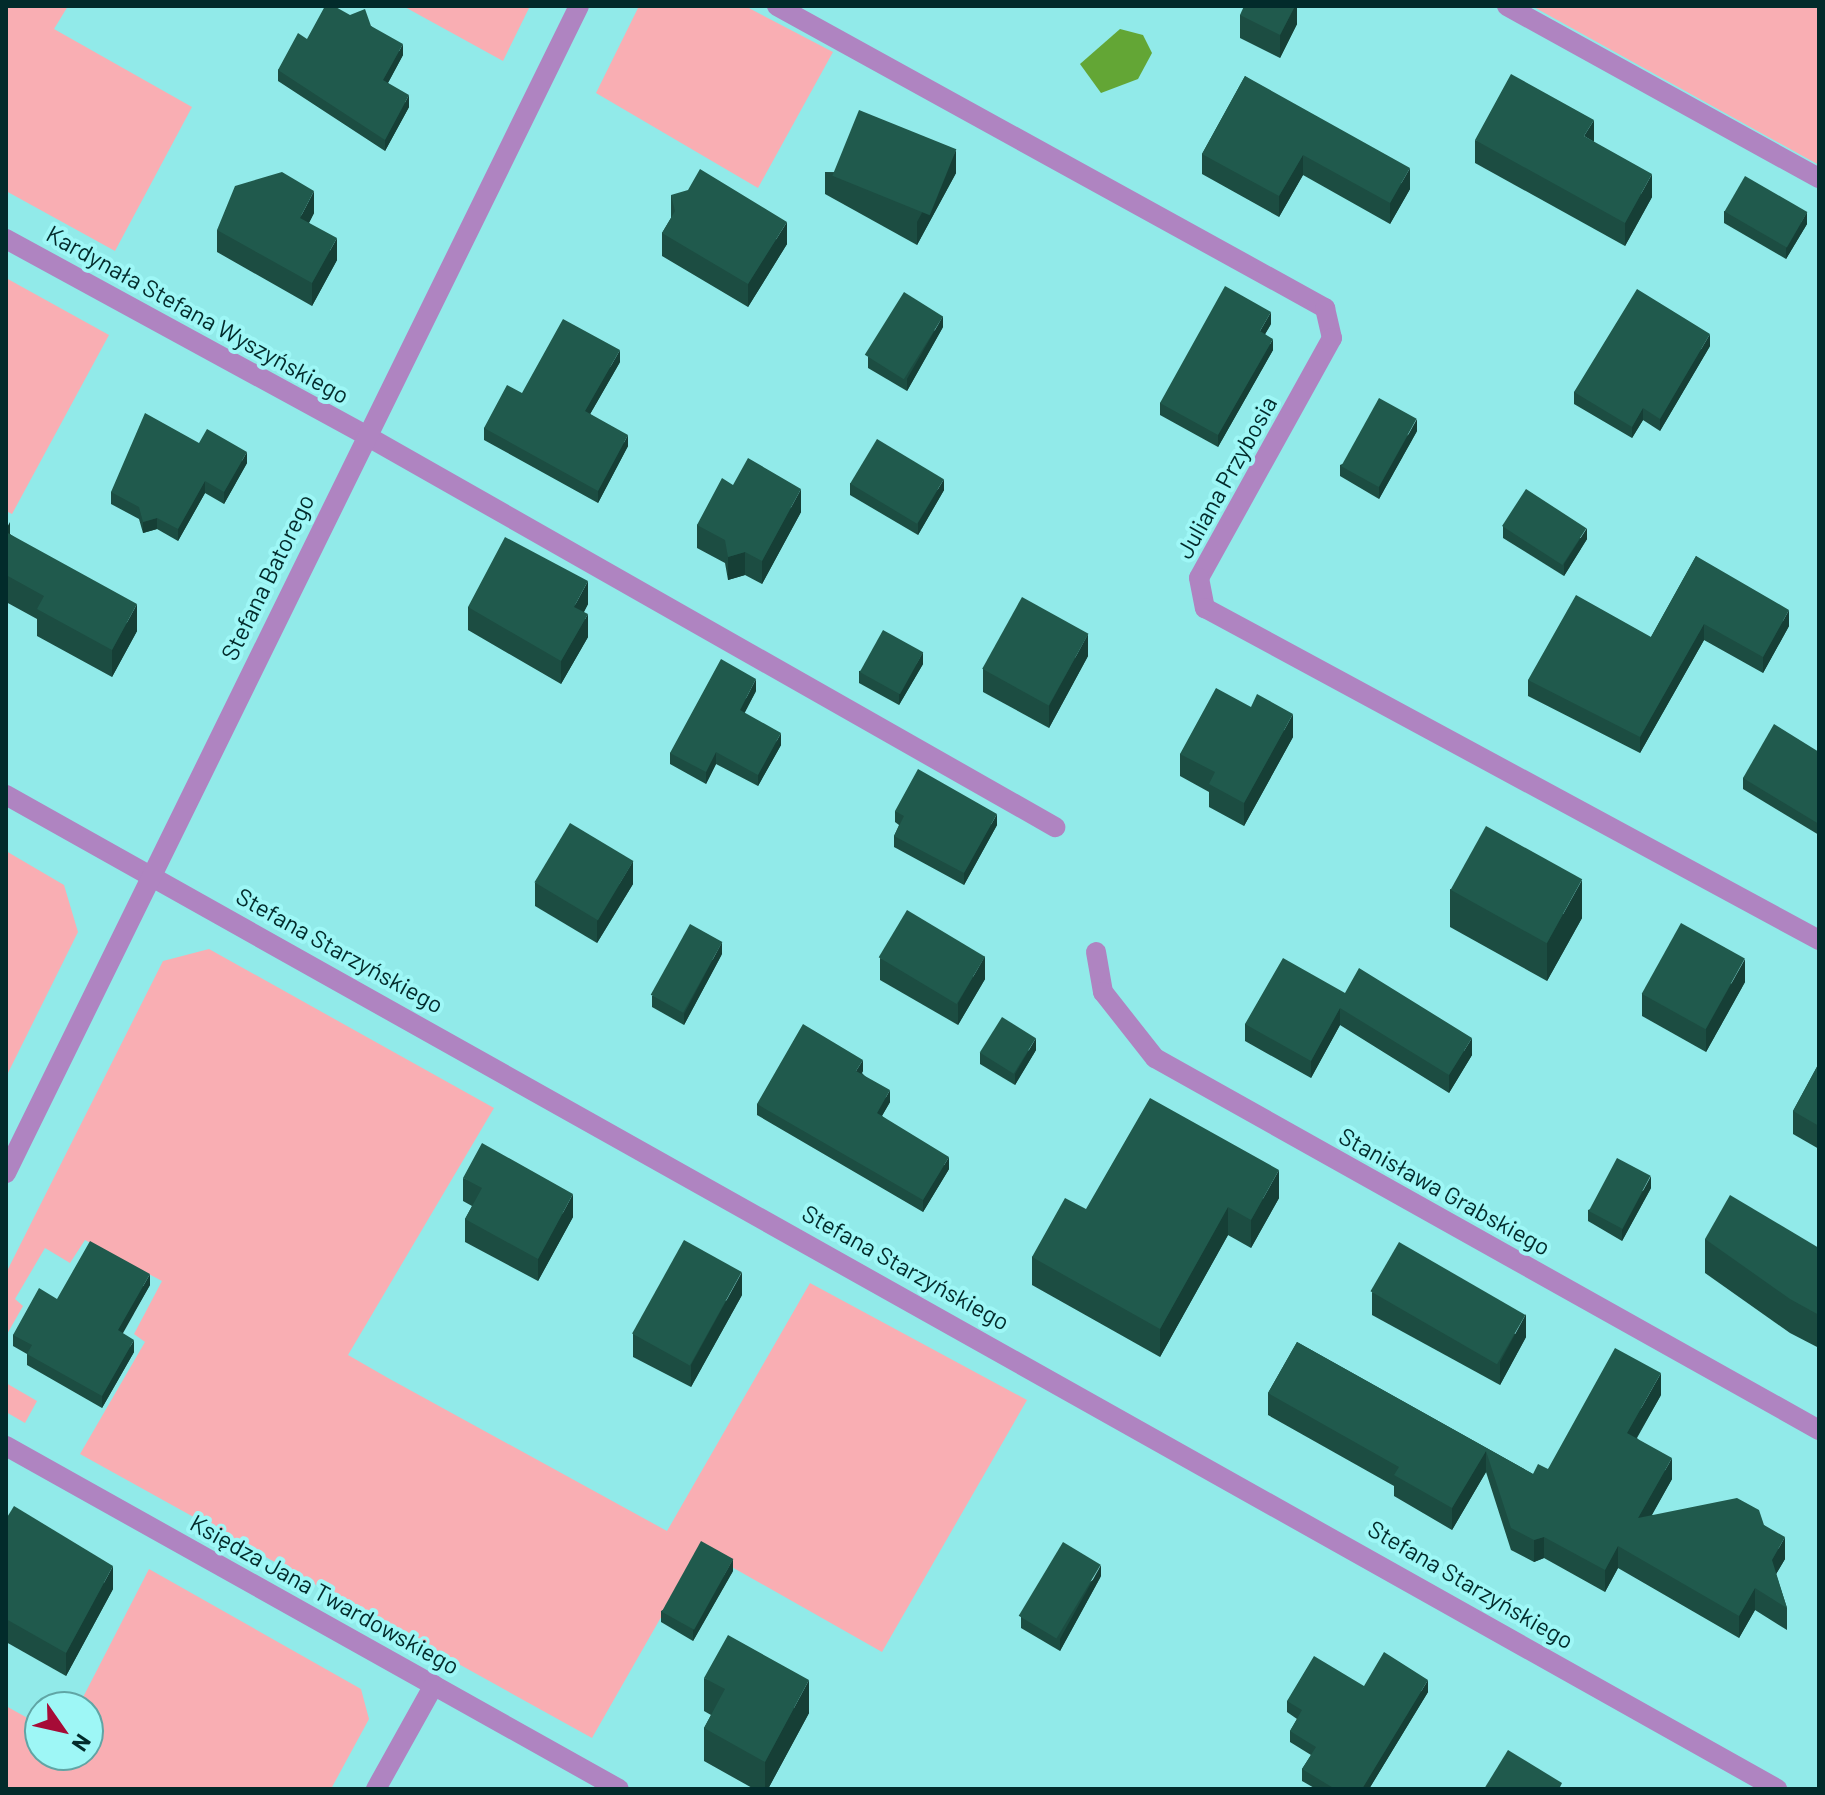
<!DOCTYPE html>
<meta charset="utf-8">
<style>
body{margin:0}
#map{position:relative;width:1825px;height:1795px;overflow:hidden;background:#91eae9;font-family:Barlow,sans-serif}
div>[style]{position:absolute}
.green>*{inset:0;background:#f9aeb3}
.water>*{inset:0;background:#63a635}
.lane>*{height:20px;margin:-10px;padding:0 10px;transform-origin:10px;border-radius:10px;background:#af84c1}
.street>*{height:20px;margin:-10px;padding:0 10px;transform-origin:10px;border-radius:10px;background:#af84c1}
.wall>*{inset:0;background:#1c4d42}
.shaded-wall>*{inset:0;background:#163f36}
.building>*{inset:0;background:#205a4d;transform-origin:0 0}
span{translate:-50% -50%;white-space:nowrap;text-align:center;line-height:1.15;-webkit-text-stroke:8px #9ef7f6;paint-order:stroke}
.street-label{font-size:24px;color:#022b2b}
.frame{position:absolute;inset:0;border:8px solid #022b2b;pointer-events:none}
.north{position:absolute;left:24px;top:1691px;width:80px;height:80px;box-sizing:border-box;background:#9ef7f6;border:2px solid #60a5a5;border-radius:50%;rotate:124deg;font-size:22px;font-weight:700;line-height:32px;text-align:center;color:#022b2b}
.north::after{content:'';display:block;margin:auto;width:28px;height:36px;background:#a60b37;clip-path:polygon(50% 0,100% 100%,50% 72%,0 100%)}
</style>
<div id="map">
<div class="green">
<div style="clip-path:polygon(6px 6px,68px 6px,54px 29px,192px 107px,115px 251px,6px 191px)"></div>
<div style="clip-path:polygon(403px 6px,530px 6px,503px 61px)"></div>
<div style="clip-path:polygon(639px 6px,745px 6px,833px 52px,758px 188px,596px 93px)"></div>
<div style="clip-path:polygon(1532px 6px,1819px 6px,1819px 165px)"></div>
<div style="clip-path:polygon(6px 278px,109px 335px,12px 514px,6px 511px)"></div>
<div style="clip-path:polygon(6px 851px,64px 885px,78px 932px,6px 1077px)"></div>
<div style="clip-path:polygon(209px 949px,494px 1108px,348px 1355px,388px 1378px,667px 1531px,810px 1283px,1027px 1400px,882px 1652px,700px 1549px,592px 1738px,80px 1454px,145px 1342px,134px 1334px,162px 1281px,85px 1240px,70px 1263px,45px 1248px,15px 1299px,23px 1306px,6px 1336px,6px 1273px,163px 961px)"></div>
<div style="clip-path:polygon(6px 1383px,37px 1401px,25px 1423px,6px 1412px)"></div>
<div style="clip-path:polygon(149px 1569px,361px 1689px,369px 1719px,331px 1789px,6px 1789px,6px 1706px,40px 1725px,40px 1755px,88px 1755px,88px 1707px,78px 1707px)"></div>
</div>
<div class="water">
<div style="clip-path:polygon(1120px 29px,1143px 35px,1152px 53px,1138px 79px,1101px 93px,1080px 64px)"></div>
</div>
<div class="lane">
<div style="left:365px;top:435px;width:794px;rotate:29.6deg"></div>
</div>
<div class="street">
<div style="left:777px;top:6px;width:626px;rotate:28.86deg"></div>
<div style="left:1325px;top:308px;width:31px;rotate:77deg"></div>
<div style="left:1332px;top:338px;width:274px;rotate:119deg"></div>
<div style="left:1199px;top:578px;width:31px;rotate:79deg"></div>
<div style="left:1205px;top:608px;width:698px;rotate:28.4deg"></div>
<div style="left:1507px;top:6px;width:356px;rotate:28.9deg"></div>
<div style="left:6px;top:239px;width:409px;rotate:28.6deg"></div>
<div style="left:6px;top:795px;width:2031px;rotate:29.3deg"></div>
<div style="left:1096px;top:952px;width:41px;rotate:80.1deg"></div>
<div style="left:1103px;top:992px;width:84px;rotate:51.8deg"></div>
<div style="left:1155px;top:1058px;width:761px;rotate:29.26deg"></div>
<div style="left:6px;top:1173px;width:1300px;rotate:-63.85deg"></div>
<div style="left:6px;top:1446px;width:702px;rotate:29.23deg"></div>
<div style="left:376px;top:1789px;width:119px;rotate:-60.9deg"></div>
</div>
<div class="wall">
<div style="clip-path:polygon(1297px 6px,1297px 24px,1280px 58px,1240px 38px,1240px 15px)"></div>
<div style="clip-path:polygon(371px 26px,403px 55px,388px 83px,409px 107px,385px 151px,278px 81px,278px 70px,307px 39px)"></div>
<div style="clip-path:polygon(1245px 76px,1410px 189px,1390px 224px,1303px 175px,1279px 217px,1202px 174px,1202px 154px)"></div>
<div style="clip-path:polygon(1475px 140px,1652px 197px,1625px 246px,1475px 163px)"></div>
<div style="clip-path:polygon(825px 172px,956px 173px,917px 245px,825px 194px)"></div>
<div style="clip-path:polygon(671px 195px,787px 244px,748px 307px,662px 256px,662px 233px,671px 218px)"></div>
<div style="clip-path:polygon(1724px 211px,1807px 224px,1786px 259px,1724px 223px)"></div>
<div style="clip-path:polygon(314px 213px,309px 223px,337px 260px,312px 306px,217px 252px,217px 230px)"></div>
<div style="clip-path:polygon(1271px 324px,1265px 334px,1273px 350px,1218px 447px,1160px 415px,1160px 403px)"></div>
<div style="clip-path:polygon(943px 327px,907px 391px,868px 368px,868px 357px)"></div>
<div style="clip-path:polygon(1710px 346px,1660px 431px,1643px 420px,1632px 438px,1574px 404px,1574px 392px)"></div>
<div style="clip-path:polygon(620px 362px,590px 414px,628px 446px,598px 503px,484px 440px,484px 428px)"></div>
<div style="clip-path:polygon(1417px 431px,1379px 499px,1340px 476px,1340px 465px)"></div>
<div style="clip-path:polygon(199px 443px,247px 463px,224px 504px,205px 493px,178px 541px,157px 529px,143px 533px,139px 519px,111px 504px,111px 492px)"></div>
<div style="clip-path:polygon(850px 483px,944px 490px,918px 535px,850px 495px)"></div>
<div style="clip-path:polygon(733px 485px,801px 512px,762px 584px,745px 575px,728px 580px,725px 563px,697px 548px,697px 525px)"></div>
<div style="clip-path:polygon(6px 520px,10px 534px,137px 631px,112px 677px,37px 636px,37px 619px,6px 602px)"></div>
<div style="clip-path:polygon(1503px 526px,1587px 539px,1564px 576px,1503px 538px)"></div>
<div style="clip-path:polygon(1696px 556px,1789px 626px,1763px 673px,1704px 640px,1640px 753px,1528px 696px,1528px 680px,1651px 637px)"></div>
<div style="clip-path:polygon(588px 604px,584px 612px,588px 637px,561px 684px,468px 630px,468px 607px)"></div>
<div style="clip-path:polygon(1088px 656px,1049px 728px,983px 692px,983px 669px)"></div>
<div style="clip-path:polygon(923px 664px,899px 705px,859px 683px,859px 671px)"></div>
<div style="clip-path:polygon(756px 691px,744px 713px,781px 745px,758px 786px,716px 764px,706px 784px,670px 764px,670px 753px)"></div>
<div style="clip-path:polygon(1251px 707px,1293px 737px,1244px 826px,1209px 807px,1209px 792px,1180px 776px,1180px 754px)"></div>
<div style="clip-path:polygon(1819px 752px,1819px 835px,1743px 789px,1743px 778px)"></div>
<div style="clip-path:polygon(895px 811px,997px 825px,964px 885px,894px 847px,894px 836px,899px 825px,895px 822px)"></div>
<div style="clip-path:polygon(535px 883px,633px 884px,597px 943px,535px 906px)"></div>
<div style="clip-path:polygon(1450px 889px,1582px 918px,1547px 981px,1450px 927px)"></div>
<div style="clip-path:polygon(722px 954px,684px 1025px,652px 1007px,652px 996px)"></div>
<div style="clip-path:polygon(880px 958px,985px 979px,958px 1025px,880px 980px)"></div>
<div style="clip-path:polygon(1745px 982px,1706px 1052px,1642px 1016px,1642px 994px)"></div>
<div style="clip-path:polygon(1345px 993px,1472px 1055px,1449px 1093px,1340px 1025px,1311px 1078px,1245px 1041px,1245px 1024px)"></div>
<div style="clip-path:polygon(1036px 1050px,1015px 1085px,980px 1064px,980px 1053px)"></div>
<div style="clip-path:polygon(1819px 1063px,1819px 1149px,1793px 1134px,1793px 1111px)"></div>
<div style="clip-path:polygon(863px 1071px,862px 1073px,890px 1102px,882px 1116px,949px 1169px,923px 1212px,757px 1115px,757px 1104px)"></div>
<div style="clip-path:polygon(463px 1178px,573px 1217px,538px 1281px,465px 1242px,465px 1219px,472px 1206px,463px 1201px)"></div>
<div style="clip-path:polygon(1651px 1188px,1622px 1241px,1588px 1221px,1588px 1210px)"></div>
<div style="clip-path:polygon(1279px 1198px,1251px 1248px,1228px 1235px,1160px 1357px,1032px 1285px,1032px 1257px,1086px 1209px)"></div>
<div style="clip-path:polygon(1705px 1239px,1819px 1248px,1819px 1348px,1790px 1333px,1705px 1273px)"></div>
<div style="clip-path:polygon(150px 1285px,122px 1333px,134px 1352px,102px 1408px,27px 1365px,27px 1354px,13px 1346px,13px 1335px,57px 1299px)"></div>
<div style="clip-path:polygon(1372px 1292px,1526px 1337px,1500px 1385px,1372px 1315px)"></div>
<div style="clip-path:polygon(742px 1295px,691px 1387px,633px 1357px,633px 1334px)"></div>
<div style="clip-path:polygon(1297px 1342px,1533px 1474px,1548px 1469px,1661px 1395px,1637px 1438px,1672px 1479px,1652px 1515px,1764px 1525px,1785px 1559px,1776px 1574px,1787px 1608px,1787px 1630px,1755px 1610px,1739px 1638px,1618px 1568px,1605px 1592px,1544px 1558px,1534px 1562px,1511px 1550px,1486px 1472px,1452px 1530px,1394px 1496px,1394px 1486px,1268px 1415px,1268px 1393px)"></div>
<div style="clip-path:polygon(6px 1519px,113px 1589px,66px 1676px,6px 1642px)"></div>
<div style="clip-path:polygon(733px 1571px,693px 1641px,661px 1622px,661px 1611px)"></div>
<div style="clip-path:polygon(1101px 1576px,1060px 1651px,1021px 1628px,1021px 1617px)"></div>
<div style="clip-path:polygon(704px 1678px,809px 1713px,768px 1789px,754px 1789px,704px 1761px,704px 1728px,711px 1715px,704px 1711px)"></div>
<div style="clip-path:polygon(1364px 1686px,1428px 1692px,1369px 1789px,1316px 1789px,1302px 1781px,1302px 1769px,1311px 1755px,1290px 1742px,1290px 1731px,1297px 1719px,1287px 1712px,1287px 1701px)"></div>
</div>
<div class="shaded-wall">
<div style="clip-path:polygon(1295px 6px,1297px 6px,1297px 24px,1280px 58px,1280px 35px)"></div>
<div style="clip-path:polygon(403px 44px,403px 55px,383px 92px,383px 80px)"></div>
<div style="clip-path:polygon(409px 95px,409px 107px,385px 151px,385px 140px)"></div>
<div style="clip-path:polygon(1594px 120px,1594px 142px,1584px 136px)"></div>
<div style="clip-path:polygon(956px 150px,956px 173px,917px 245px,917px 222px)"></div>
<div style="clip-path:polygon(1303px 155px,1303px 175px,1279px 217px,1279px 196px)"></div>
<div style="clip-path:polygon(1410px 168px,1410px 189px,1390px 224px,1390px 203px)"></div>
<div style="clip-path:polygon(1652px 174px,1652px 197px,1625px 246px,1625px 223px)"></div>
<div style="clip-path:polygon(314px 191px,314px 213px,300px 240px,300px 218px)"></div>
<div style="clip-path:polygon(1807px 212px,1807px 224px,1786px 259px,1786px 248px)"></div>
<div style="clip-path:polygon(787px 222px,787px 244px,748px 307px,748px 284px)"></div>
<div style="clip-path:polygon(337px 238px,337px 260px,312px 306px,312px 283px)"></div>
<div style="clip-path:polygon(1271px 312px,1271px 324px,1260px 343px,1260px 331px)"></div>
<div style="clip-path:polygon(943px 316px,943px 327px,907px 391px,907px 379px)"></div>
<div style="clip-path:polygon(1710px 334px,1710px 346px,1660px 431px,1660px 419px)"></div>
<div style="clip-path:polygon(1273px 339px,1273px 350px,1218px 447px,1218px 435px)"></div>
<div style="clip-path:polygon(620px 350px,620px 362px,585px 423px,585px 411px)"></div>
<div style="clip-path:polygon(1643px 408px,1643px 420px,1632px 438px,1632px 427px)"></div>
<div style="clip-path:polygon(1417px 419px,1417px 431px,1379px 499px,1379px 487px)"></div>
<div style="clip-path:polygon(628px 435px,628px 446px,598px 503px,598px 491px)"></div>
<div style="clip-path:polygon(247px 452px,247px 463px,224px 504px,224px 492px)"></div>
<div style="clip-path:polygon(944px 479px,944px 490px,918px 535px,918px 523px)"></div>
<div style="clip-path:polygon(205px 481px,205px 493px,178px 541px,178px 529px)"></div>
<div style="clip-path:polygon(801px 489px,801px 512px,762px 584px,762px 561px)"></div>
<div style="clip-path:polygon(157px 518px,157px 529px,143px 533px,143px 522px)"></div>
<div style="clip-path:polygon(10px 522px,10px 549px,6px 556px,6px 529px)"></div>
<div style="clip-path:polygon(1587px 528px,1587px 539px,1564px 576px,1564px 564px)"></div>
<div style="clip-path:polygon(745px 552px,745px 575px,728px 580px,728px 557px)"></div>
<div style="clip-path:polygon(588px 581px,588px 604px,574px 630px,574px 607px)"></div>
<div style="clip-path:polygon(137px 604px,137px 631px,112px 677px,112px 650px)"></div>
<div style="clip-path:polygon(1789px 610px,1789px 626px,1763px 673px,1763px 657px)"></div>
<div style="clip-path:polygon(588px 614px,588px 637px,561px 684px,561px 661px)"></div>
<div style="clip-path:polygon(1704px 624px,1704px 640px,1640px 753px,1640px 737px)"></div>
<div style="clip-path:polygon(1088px 634px,1088px 656px,1049px 728px,1049px 706px)"></div>
<div style="clip-path:polygon(923px 652px,923px 664px,899px 705px,899px 694px)"></div>
<div style="clip-path:polygon(756px 679px,756px 691px,740px 722px,740px 710px)"></div>
<div style="clip-path:polygon(1293px 714px,1293px 737px,1244px 826px,1244px 803px)"></div>
<div style="clip-path:polygon(781px 733px,781px 745px,758px 786px,758px 775px)"></div>
<div style="clip-path:polygon(716px 752px,716px 764px,706px 784px,706px 772px)"></div>
<div style="clip-path:polygon(997px 814px,997px 825px,964px 885px,964px 873px)"></div>
<div style="clip-path:polygon(633px 861px,633px 884px,597px 943px,597px 921px)"></div>
<div style="clip-path:polygon(1582px 880px,1582px 918px,1547px 981px,1547px 943px)"></div>
<div style="clip-path:polygon(722px 942px,722px 954px,684px 1025px,684px 1014px)"></div>
<div style="clip-path:polygon(985px 956px,985px 979px,958px 1025px,958px 1003px)"></div>
<div style="clip-path:polygon(1745px 959px,1745px 982px,1706px 1052px,1706px 1029px)"></div>
<div style="clip-path:polygon(1340px 1008px,1340px 1025px,1311px 1078px,1311px 1061px)"></div>
<div style="clip-path:polygon(1036px 1038px,1036px 1050px,1015px 1085px,1015px 1074px)"></div>
<div style="clip-path:polygon(1472px 1038px,1472px 1055px,1449px 1093px,1449px 1075px)"></div>
<div style="clip-path:polygon(863px 1060px,863px 1071px,856px 1082px,856px 1071px)"></div>
<div style="clip-path:polygon(890px 1090px,890px 1102px,877px 1124px,877px 1113px)"></div>
<div style="clip-path:polygon(949px 1157px,949px 1169px,923px 1212px,923px 1200px)"></div>
<div style="clip-path:polygon(1279px 1170px,1279px 1198px,1251px 1248px,1251px 1220px)"></div>
<div style="clip-path:polygon(1651px 1176px,1651px 1188px,1622px 1241px,1622px 1230px)"></div>
<div style="clip-path:polygon(573px 1194px,573px 1217px,538px 1281px,538px 1259px)"></div>
<div style="clip-path:polygon(1228px 1207px,1228px 1235px,1160px 1357px,1160px 1329px)"></div>
<div style="clip-path:polygon(742px 1272px,742px 1295px,691px 1387px,691px 1365px)"></div>
<div style="clip-path:polygon(150px 1274px,150px 1285px,118px 1342px,118px 1330px)"></div>
<div style="clip-path:polygon(1526px 1314px,1526px 1337px,1500px 1385px,1500px 1362px)"></div>
<div style="clip-path:polygon(134px 1340px,134px 1352px,102px 1408px,102px 1396px)"></div>
<div style="clip-path:polygon(1661px 1373px,1661px 1395px,1627px 1454px,1627px 1433px)"></div>
<div style="clip-path:polygon(1486px 1451px,1486px 1472px,1452px 1530px,1452px 1508px)"></div>
<div style="clip-path:polygon(1672px 1458px,1672px 1479px,1638px 1539px,1638px 1518px)"></div>
<div style="clip-path:polygon(1544px 1537px,1544px 1558px,1534px 1562px,1534px 1540px)"></div>
<div style="clip-path:polygon(1785px 1537px,1785px 1559px,1772px 1581px,1772px 1560px)"></div>
<div style="clip-path:polygon(1618px 1546px,1618px 1568px,1605px 1592px,1605px 1570px)"></div>
<div style="clip-path:polygon(733px 1559px,733px 1571px,693px 1641px,693px 1630px)"></div>
<div style="clip-path:polygon(1101px 1565px,1101px 1576px,1060px 1651px,1060px 1639px)"></div>
<div style="clip-path:polygon(113px 1566px,113px 1589px,66px 1676px,66px 1653px)"></div>
<div style="clip-path:polygon(1755px 1588px,1755px 1610px,1739px 1638px,1739px 1616px)"></div>
<div style="clip-path:polygon(809px 1680px,809px 1713px,768px 1789px,765px 1789px,765px 1762px)"></div>
<div style="clip-path:polygon(1428px 1680px,1428px 1692px,1369px 1789px,1362px 1789px)"></div>
</div>
<div class="building">
<div style="clip-path:polygon(325px 6px,334px 6px,350px 15px,365px 9px,371px 26px,403px 44px,383px 80px,409px 95px,385px 140px,278px 70px,298px 33px,307px 39px)"></div>
<div style="clip-path:polygon(1244px 6px,1295px 6px,1280px 35px,1240px 15px)"></div>
<div style="clip-path:polygon(1511px 74px,1594px 120px,1584px 136px,1652px 174px,1625px 223px,1475px 140px)"></div>
<div style="clip-path:polygon(1245px 76px,1410px 168px,1390px 203px,1303px 155px,1279px 196px,1202px 154px)"></div>
<div style="left:859px;top:110px;width:105px;height:71px;rotate:22deg"></div>
<div style="clip-path:polygon(700px 169px,787px 222px,748px 284px,662px 233px,675px 211px,671px 195px,688px 190px)"></div>
<div style="clip-path:polygon(282px 172px,314px 191px,300px 218px,337px 238px,312px 283px,217px 230px,235px 186px)"></div>
<div style="left:1745px;top:176px;width:72px;height:41px;rotate:30deg"></div>
<div style="clip-path:polygon(1225px 286px,1271px 312px,1260px 331px,1273px 339px,1218px 435px,1160px 403px)"></div>
<div style="clip-path:polygon(1637px 289px,1710px 334px,1660px 419px,1643px 408px,1632px 427px,1574px 392px)"></div>
<div style="left:904px;top:292px;width:46px;height:74px;rotate:32deg"></div>
<div style="clip-path:polygon(563px 319px,620px 350px,585px 411px,628px 435px,598px 491px,484px 428px,507px 385px,522px 393px)"></div>
<div style="left:1379px;top:398px;width:43px;height:78px;rotate:29deg"></div>
<div style="clip-path:polygon(145px 413px,199px 443px,207px 429px,247px 452px,224px 492px,205px 481px,178px 529px,157px 518px,143px 522px,139px 507px,111px 492px)"></div>
<div style="left:877px;top:439px;width:78px;height:52px;rotate:31deg"></div>
<div style="clip-path:polygon(748px 458px,801px 489px,762px 561px,745px 552px,728px 557px,725px 540px,697px 525px,722px 478px,733px 485px)"></div>
<div style="left:1526px;top:489px;width:72px;height:44px;rotate:33deg"></div>
<div style="clip-path:polygon(6px 532px,137px 604px,112px 650px,37px 609px,44px 596px,6px 575px)"></div>
<div style="clip-path:polygon(505px 537px,588px 581px,574px 607px,588px 614px,561px 661px,468px 607px)"></div>
<div style="clip-path:polygon(1696px 556px,1789px 610px,1763px 657px,1704px 624px,1640px 737px,1528px 680px,1576px 595px,1651px 637px)"></div>
<div style="left:1022px;top:597px;width:76px;height:82px;rotate:29deg"></div>
<div style="left:883px;top:630px;width:46px;height:48px;rotate:29deg"></div>
<div style="clip-path:polygon(721px 659px,756px 679px,740px 710px,781px 733px,758px 775px,716px 752px,706px 772px,670px 753px)"></div>
<div style="clip-path:polygon(1216px 688px,1251px 707px,1257px 694px,1293px 714px,1244px 803px,1209px 784px,1215px 772px,1180px 754px)"></div>
<div style="clip-path:polygon(1774px 724px,1819px 752px,1819px 824px,1743px 778px)"></div>
<div style="clip-path:polygon(918px 769px,997px 814px,964px 873px,894px 836px,904px 816px,895px 811px)"></div>
<div style="left:570px;top:823px;width:74px;height:69px;rotate:31deg"></div>
<div style="left:1486px;top:826px;width:110px;height:73px;rotate:29deg"></div>
<div style="left:907px;top:910px;width:91px;height:55px;rotate:31deg"></div>
<div style="left:1681px;top:923px;width:73px;height:81px;rotate:29deg"></div>
<div style="left:690px;top:924px;width:37px;height:81px;rotate:29deg"></div>
<div style="clip-path:polygon(1283px 958px,1345px 993px,1359px 968px,1472px 1038px,1449px 1075px,1340px 1008px,1311px 1061px,1245px 1024px)"></div>
<div style="left:1002px;top:1017px;width:40px;height:42px;rotate:32deg"></div>
<div style="clip-path:polygon(803px 1024px,863px 1060px,856px 1071px,890px 1090px,877px 1113px,949px 1157px,923px 1200px,757px 1104px)"></div>
<div style="clip-path:polygon(1819px 1063px,1819px 1126px,1793px 1111px)"></div>
<div style="clip-path:polygon(1150px 1098px,1279px 1170px,1251px 1220px,1228px 1207px,1160px 1329px,1032px 1257px,1065px 1198px,1086px 1209px)"></div>
<div style="clip-path:polygon(482px 1143px,573px 1194px,538px 1259px,465px 1219px,482px 1188px,463px 1178px)"></div>
<div style="left:1617px;top:1158px;width:38px;height:60px;rotate:28deg"></div>
<div style="clip-path:polygon(1730px 1195px,1819px 1248px,1819px 1315px,1790px 1299px,1705px 1239px)"></div>
<div style="left:684px;top:1240px;width:66px;height:107px;rotate:29deg"></div>
<div style="clip-path:polygon(90px 1241px,150px 1274px,118px 1330px,134px 1340px,102px 1396px,27px 1354px,32px 1345px,13px 1335px,39px 1288px,57px 1299px)"></div>
<div style="left:1399px;top:1242px;width:146px;height:57px;rotate:30deg"></div>
<div style="clip-path:polygon(1297px 1342px,1533px 1474px,1538px 1464px,1548px 1469px,1615px 1348px,1661px 1373px,1627px 1433px,1672px 1458px,1638px 1518px,1737px 1498px,1759px 1510px,1764px 1525px,1785px 1537px,1772px 1560px,1787px 1608px,1755px 1588px,1739px 1616px,1618px 1546px,1605px 1570px,1544px 1537px,1534px 1540px,1511px 1528px,1486px 1451px,1452px 1508px,1394px 1475px,1399px 1467px,1268px 1393px)"></div>
<div style="clip-path:polygon(14px 1506px,113px 1566px,66px 1653px,6px 1619px,6px 1519px)"></div>
<div style="left:701px;top:1541px;width:37px;height:81px;rotate:29deg"></div>
<div style="left:1063px;top:1542px;width:44px;height:86px;rotate:31deg"></div>
<div style="clip-path:polygon(728px 1635px,809px 1680px,765px 1762px,704px 1728px,725px 1689px,704px 1678px)"></div>
<div style="clip-path:polygon(1384px 1652px,1428px 1680px,1362px 1789px,1335px 1789px,1302px 1769px,1316px 1747px,1290px 1731px,1302px 1710px,1287px 1701px,1314px 1656px,1364px 1686px)"></div>
<div style="clip-path:polygon(1508px 1750px,1562px 1783px,1559px 1789px,1484px 1789px)"></div>
</div>
<div class="street-label">
<span style="left:198px;top:314px;rotate:29deg">Kardynała Stefana Wyszyńskiego</span>
<span style="left:1226px;top:477px;rotate:-61deg">Juliana Przybosia</span>
<span style="left:267px;top:577px;rotate:-64deg">Stefana Batorego</span>
<span style="left:340px;top:950px;rotate:29deg">Stefana Starzyńskiego</span>
<span style="left:1445px;top:1191px;rotate:29deg">Stanisława Grabskiego</span>
<span style="left:906px;top:1267px;rotate:29deg">Stefana Starzyńskiego</span>
<span style="left:1471px;top:1584px;rotate:30deg">Stefana Starzyńskiego</span>
<span style="left:325px;top:1594px;rotate:29deg">Księdza Jana Twardowskiego</span>
</div>
<div class="frame"></div>
<div class="north">N</div>
</div>
